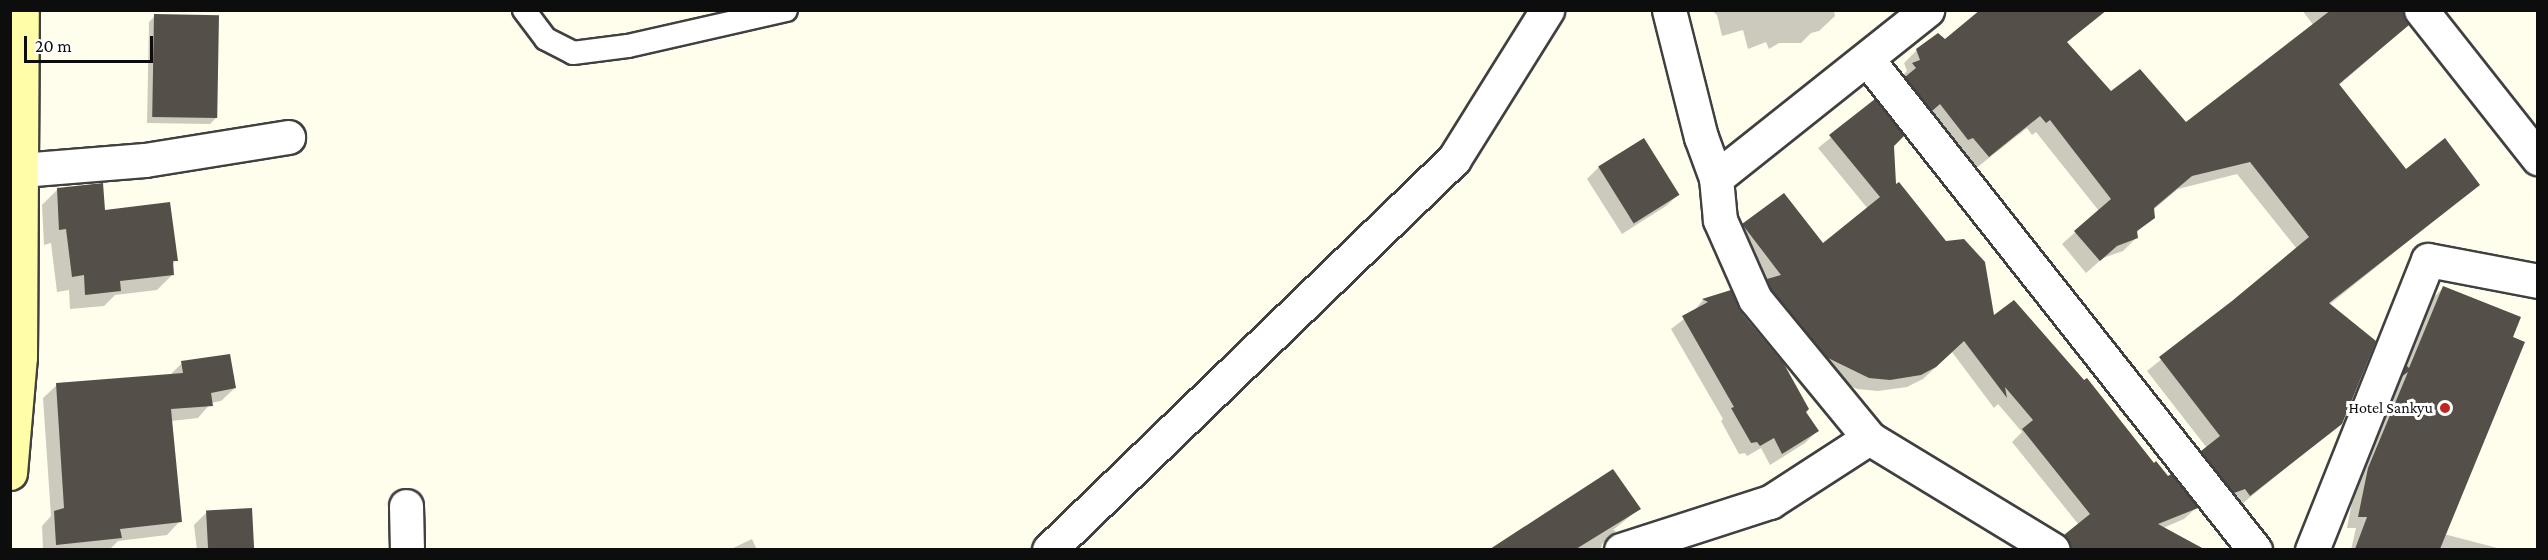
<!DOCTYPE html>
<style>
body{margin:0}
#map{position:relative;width:2548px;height:560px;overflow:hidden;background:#fffdec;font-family:"Crimson Pro",serif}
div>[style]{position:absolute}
.shadow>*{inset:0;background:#0003}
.building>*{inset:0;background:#554f49;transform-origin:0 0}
.roads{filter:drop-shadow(2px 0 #404040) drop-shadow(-2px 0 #404040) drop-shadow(0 2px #404040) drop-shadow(0 -2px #404040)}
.lane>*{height:22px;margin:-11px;padding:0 11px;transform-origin:11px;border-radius:11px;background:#fff}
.street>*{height:33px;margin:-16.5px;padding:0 16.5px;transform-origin:16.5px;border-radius:16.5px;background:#fff}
.secondary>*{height:33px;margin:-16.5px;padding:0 16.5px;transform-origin:16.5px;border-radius:16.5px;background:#fffda7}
.dots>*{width:16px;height:16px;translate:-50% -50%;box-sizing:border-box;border:3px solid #fff;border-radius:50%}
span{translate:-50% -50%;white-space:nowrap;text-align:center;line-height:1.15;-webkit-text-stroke:6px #fff;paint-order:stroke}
.poi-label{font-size:16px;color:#0d0d0d}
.right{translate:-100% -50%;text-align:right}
.frame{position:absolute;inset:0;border:12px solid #0d0d0d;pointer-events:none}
.scale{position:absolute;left:24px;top:36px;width:129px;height:27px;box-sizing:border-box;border:3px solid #0d0d0d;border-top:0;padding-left:8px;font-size:18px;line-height:21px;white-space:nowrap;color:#0d0d0d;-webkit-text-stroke:4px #fff;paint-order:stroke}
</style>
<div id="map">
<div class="shadow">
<div style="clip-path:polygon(1711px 10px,1834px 10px,1835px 16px,1819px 31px,1811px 33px,1801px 43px,1779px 43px,1769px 49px,1766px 42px,1748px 49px,1743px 30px,1722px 36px,1717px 15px)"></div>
<div style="clip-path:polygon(2106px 10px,2066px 43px,2111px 93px,2186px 124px,2314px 26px,2302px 10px,2389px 10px,2403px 29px,2338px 86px,2406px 171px,2478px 185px,2329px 305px,2341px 423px,2237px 508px,2189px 465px,2207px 448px,2147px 371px,2297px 249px,2237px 174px,2178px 189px,2153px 210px,2153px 217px,2136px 233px,2136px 238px,2123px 251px,2103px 258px,2086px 273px,2062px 244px,2099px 211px,2036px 132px,2032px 135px,2027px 128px,1975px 169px,1901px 77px,1907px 71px,1904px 63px,1917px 50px,1945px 41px)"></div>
<div style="clip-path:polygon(155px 16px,216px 118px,210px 124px,147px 123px,149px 22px)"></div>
<div style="clip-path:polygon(1875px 102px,1893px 146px,1895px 187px,1993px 318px,2196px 508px,2184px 519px,2163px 528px,2201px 550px,2077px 550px,2068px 536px,2079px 525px,2012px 442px,2022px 432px,1998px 404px,1994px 408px,1952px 352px,1923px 379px,1907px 387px,1878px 391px,1857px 389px,1816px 370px,1756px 292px,1766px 282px,1732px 237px,1743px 225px,1823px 246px,1868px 209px,1818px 148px)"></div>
<div style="clip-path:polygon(1599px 167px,1678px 195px,1666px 206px,1622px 234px,1587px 179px)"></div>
<div style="clip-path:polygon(58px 189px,104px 211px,176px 260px,172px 265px,172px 275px,157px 290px,115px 295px,104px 306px,70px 309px,69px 290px,57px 292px,51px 243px,44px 245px,42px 205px)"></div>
<div style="clip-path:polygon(2444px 287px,2444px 534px,2505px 550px,2351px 550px,2356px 528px,2347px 528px,2356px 481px,2398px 380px,2392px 385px,2395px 379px,2402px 371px,2432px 299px)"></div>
<div style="clip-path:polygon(1730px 292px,1739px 312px,1817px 431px,1805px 443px,1770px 465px,1761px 448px,1747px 456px,1745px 453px,1739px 454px,1721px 421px,1723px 419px,1671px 329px,1693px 312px,1703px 300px)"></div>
<div style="clip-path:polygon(182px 363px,235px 388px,221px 401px,211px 403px,198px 418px,171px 421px,180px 521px,167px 535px,118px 541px,109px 550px,43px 550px,42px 526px,51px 516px,43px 398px,57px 385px,169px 376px)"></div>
<div style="clip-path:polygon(1639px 509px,1613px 530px,1616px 531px,1602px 544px,1601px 550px,1497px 550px,1507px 540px)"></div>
<div style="clip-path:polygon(250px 510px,253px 550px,197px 550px,194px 525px,206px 513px)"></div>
<div style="clip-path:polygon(752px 539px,757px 550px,729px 550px)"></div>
</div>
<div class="building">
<div style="clip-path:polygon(1980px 10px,2107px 10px,2067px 42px,2111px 91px,2140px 69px,2186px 122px,2331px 10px,2403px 10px,2409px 25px,2339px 84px,2406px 169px,2445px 138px,2480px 185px,2329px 303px,2376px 341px,2342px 424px,2250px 496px,2245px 489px,2234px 493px,2201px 451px,2220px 436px,2159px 357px,2232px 301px,2309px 237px,2250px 162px,2192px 176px,2154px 208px,2155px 218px,2137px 231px,2138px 238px,2117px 246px,2100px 261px,2074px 231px,2111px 199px,2050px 120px,2046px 123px,2040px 116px,1989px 157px,1973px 138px,1968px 140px,1940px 104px,1932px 111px,1905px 77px,1916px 68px,1912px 63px,1920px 60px,1916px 49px,1938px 33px,1945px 39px)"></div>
<div style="left:154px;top:14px;width:65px;height:103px;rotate:1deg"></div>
<div style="clip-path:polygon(1875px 99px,1904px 136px,1894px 146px,1896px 184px,1899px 182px,1946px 241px,1964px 239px,1985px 262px,1994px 315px,2014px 300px,2084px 380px,2087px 378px,2154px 463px,2156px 461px,2168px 476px,2171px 474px,2198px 508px,2158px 524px,2204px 549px,2072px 549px,2064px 535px,2090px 514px,2022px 429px,2033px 420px,2005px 387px,2007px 398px,1964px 341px,1936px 367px,1921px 375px,1890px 380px,1869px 378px,1828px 358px,1771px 289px,1767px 279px,1781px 275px,1742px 224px,1784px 193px,1823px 243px,1880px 197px,1829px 135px)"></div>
<div style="left:1644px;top:138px;width:67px;height:54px;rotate:58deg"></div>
<div style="clip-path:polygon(103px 183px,105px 210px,170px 202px,178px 261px,173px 261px,174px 275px,120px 281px,121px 291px,85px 295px,84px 275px,72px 277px,66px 229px,59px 230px,57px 188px)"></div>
<div style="clip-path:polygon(2443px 286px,2521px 317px,2513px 337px,2525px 342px,2440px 549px,2355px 549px,2367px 517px,2358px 517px,2368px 468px,2408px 372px,2401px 377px,2406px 365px,2409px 368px)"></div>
<div style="clip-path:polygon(1731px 290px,1740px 311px,1784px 364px,1809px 409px,1806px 412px,1819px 431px,1782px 454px,1774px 438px,1760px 446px,1757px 442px,1751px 443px,1731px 408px,1734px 407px,1682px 316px,1708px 302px,1702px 299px)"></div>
<div style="clip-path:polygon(230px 354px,236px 388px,211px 393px,213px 406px,171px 409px,182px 522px,120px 529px,122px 538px,56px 545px,54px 511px,64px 508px,56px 383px,183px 373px,181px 361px)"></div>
<div style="clip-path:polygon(1613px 469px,1641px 509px,1576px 549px,1490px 549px)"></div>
<div style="left:252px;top:508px;width:41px;height:46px;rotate:87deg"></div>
</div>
<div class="roads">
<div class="lane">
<div style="left:524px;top:10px;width:36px;rotate:53deg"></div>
<div style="left:546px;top:39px;width:30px;rotate:27deg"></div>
<div style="left:573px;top:53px;width:55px;rotate:-7.3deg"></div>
<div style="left:628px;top:46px;width:162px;rotate:-12.8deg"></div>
</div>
<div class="street">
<div style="left:1669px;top:10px;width:131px;rotate:75.9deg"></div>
<div style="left:1701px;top:137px;width:44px;rotate:69.9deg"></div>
<div style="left:1716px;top:178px;width:270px;rotate:-38.5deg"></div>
<div style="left:2421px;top:10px;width:189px;rotate:51.7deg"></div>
<div style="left:1867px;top:59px;width:626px;rotate:51.68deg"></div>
<div style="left:21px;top:170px;width:124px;rotate:-4.6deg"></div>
<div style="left:145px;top:160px;width:145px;rotate:-9.1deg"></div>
<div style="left:1716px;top:178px;width:42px;rotate:84.6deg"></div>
<div style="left:1720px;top:220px;width:86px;rotate:66.1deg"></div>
<div style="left:1755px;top:299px;width:180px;rotate:50.6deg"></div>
<div style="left:406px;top:506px;width:44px;rotate:88.7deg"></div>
<div style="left:1049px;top:550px;width:563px;rotate:-43.99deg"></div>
<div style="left:1454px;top:159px;width:176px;rotate:-58deg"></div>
<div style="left:1621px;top:550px;width:157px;rotate:-17.9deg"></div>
<div style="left:1770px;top:502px;width:118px;rotate:-32.9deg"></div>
<div style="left:1869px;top:438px;width:215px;rotate:31.3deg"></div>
<div style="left:2312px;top:550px;width:312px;rotate:-68.2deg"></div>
<div style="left:2428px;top:260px;width:112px;rotate:10.8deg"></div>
</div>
<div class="secondary">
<div style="left:10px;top:473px;width:116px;rotate:-85.1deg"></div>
<div style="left:20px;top:357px;width:347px;rotate:-89.7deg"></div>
</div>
</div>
<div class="dots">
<div style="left:2445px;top:408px;background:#c02621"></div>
</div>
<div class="poi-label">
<span class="right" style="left:2433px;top:408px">Hotel Sankyu</span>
</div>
<div class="frame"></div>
<div class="scale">20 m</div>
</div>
